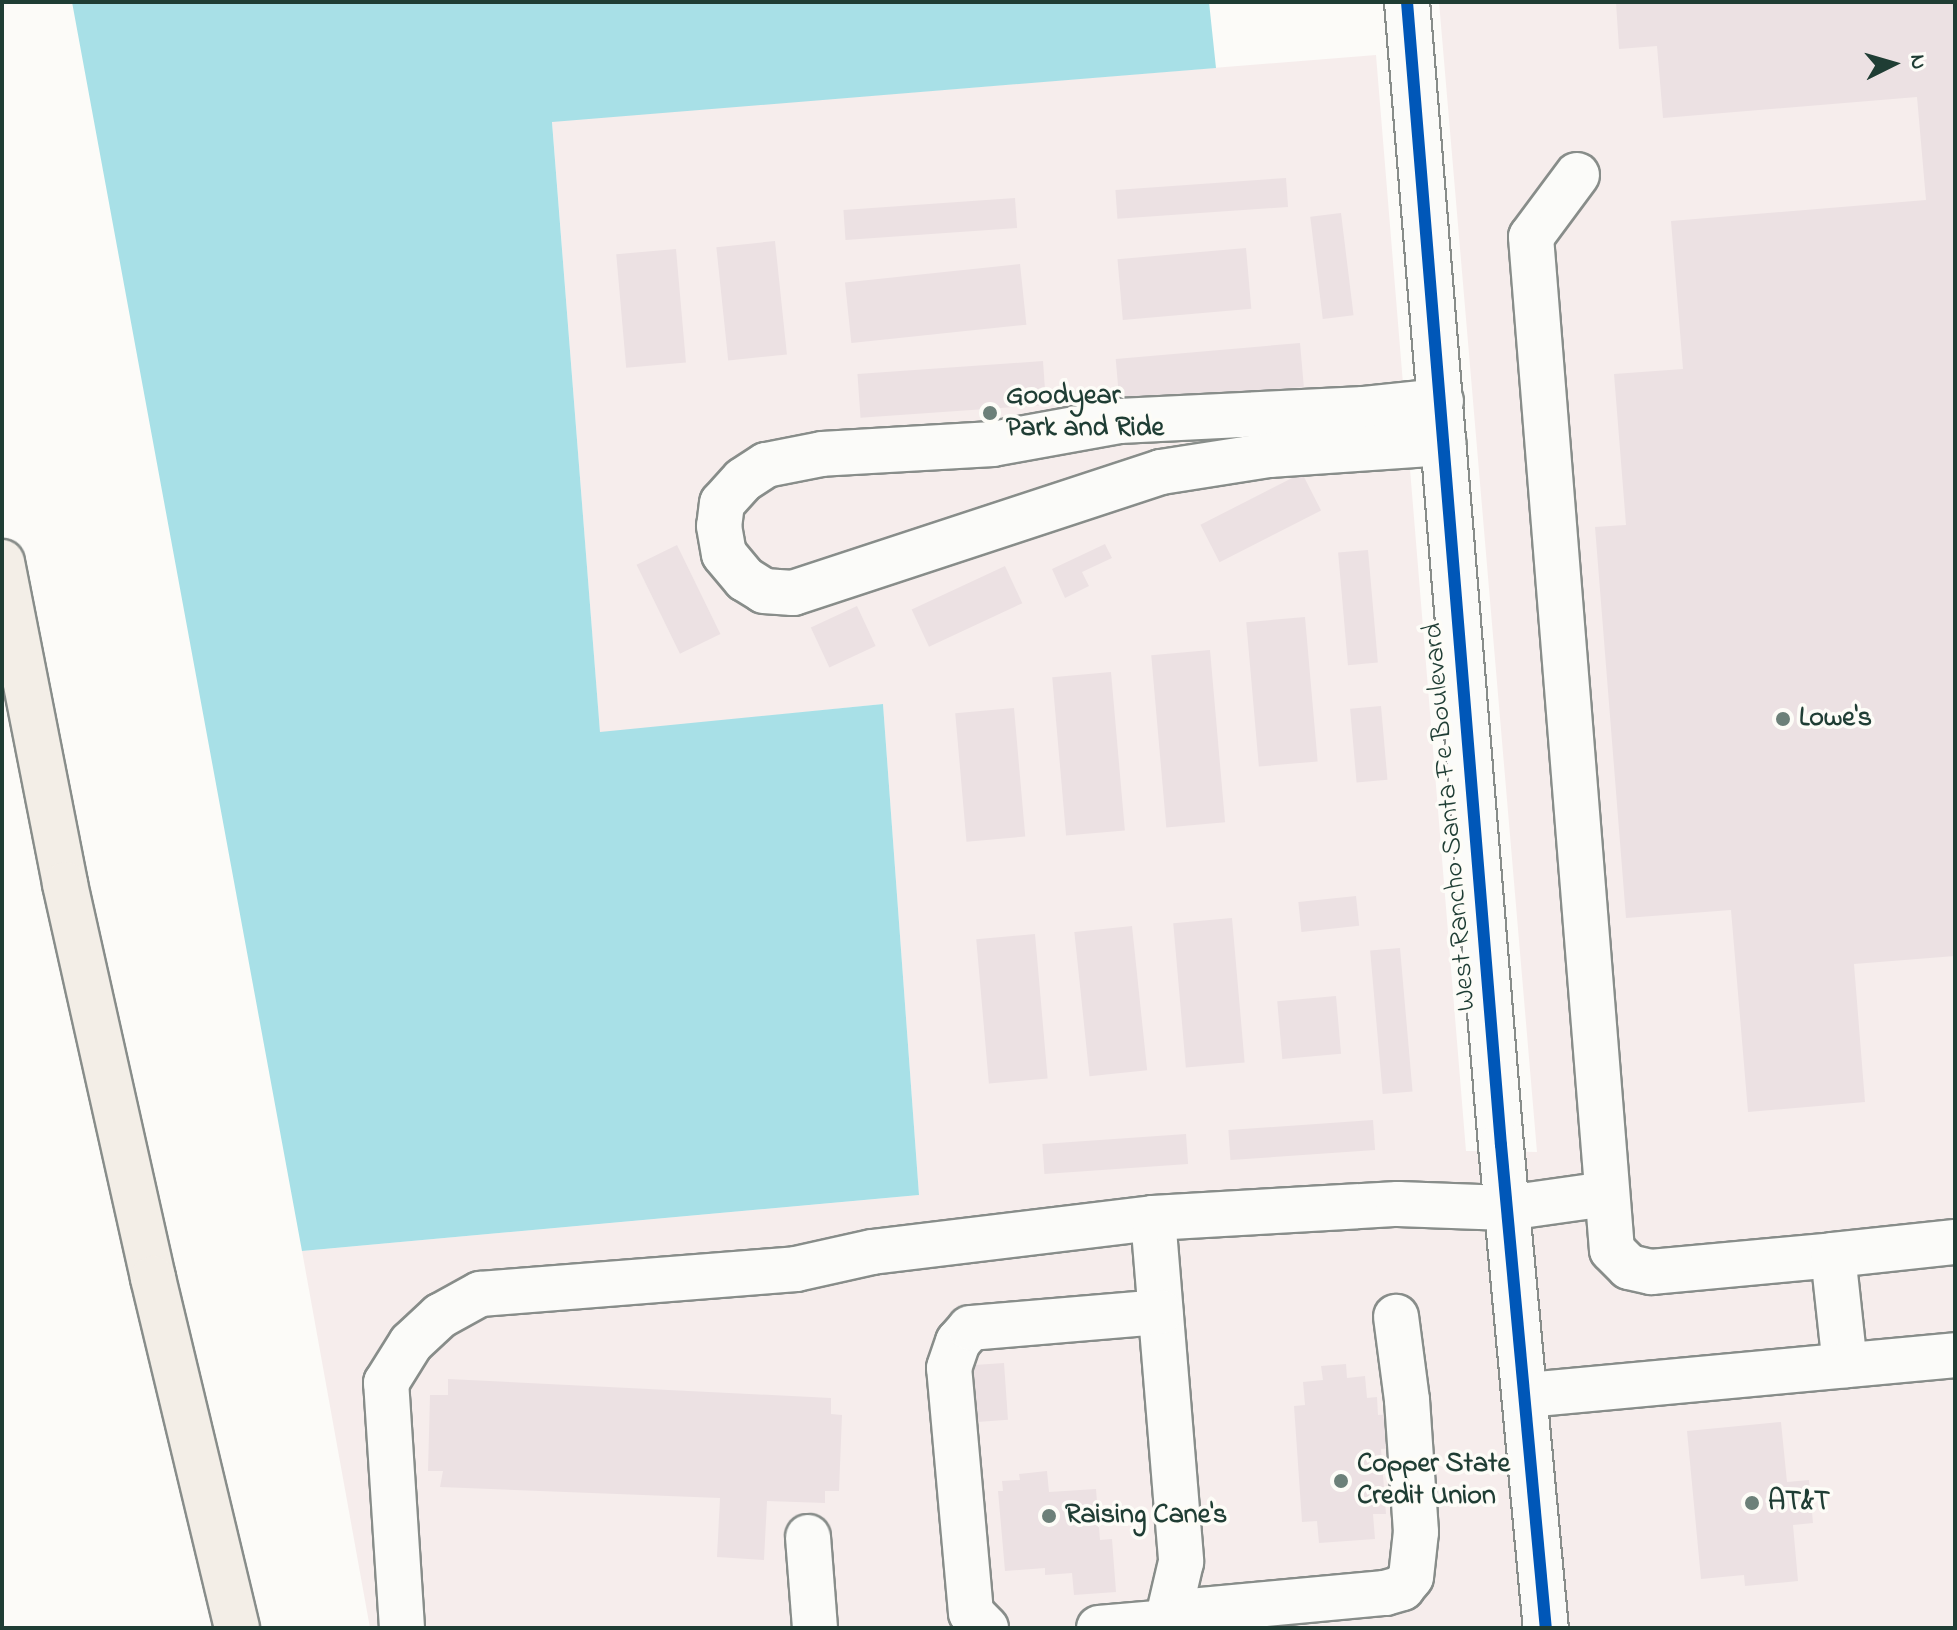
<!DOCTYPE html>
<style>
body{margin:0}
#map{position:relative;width:1957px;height:1630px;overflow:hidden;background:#fcfbf8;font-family:"Indie Flower",sans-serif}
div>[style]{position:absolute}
.built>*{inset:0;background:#f6edec}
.water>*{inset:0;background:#a8e0e7}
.building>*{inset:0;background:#ece1e3;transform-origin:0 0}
.roads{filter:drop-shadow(2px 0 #888d8a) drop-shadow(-2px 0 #888d8a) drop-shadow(0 2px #888d8a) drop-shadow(0 -2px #888d8a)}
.minor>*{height:44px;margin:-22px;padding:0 22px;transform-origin:22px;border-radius:22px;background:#fbfbf9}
.highway>*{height:44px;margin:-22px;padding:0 22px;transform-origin:22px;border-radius:22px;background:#f3eee7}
.cycleway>*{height:12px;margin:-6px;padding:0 6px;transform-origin:6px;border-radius:6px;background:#0057b8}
.dots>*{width:22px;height:22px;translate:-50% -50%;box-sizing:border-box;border:4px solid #fdfcf7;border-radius:50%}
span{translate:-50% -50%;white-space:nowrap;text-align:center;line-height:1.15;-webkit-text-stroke:7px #fdfcf7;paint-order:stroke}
.poi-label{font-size:28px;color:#1f3d34;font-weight:700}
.left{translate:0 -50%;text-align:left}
.street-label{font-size:28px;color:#1f3d34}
.frame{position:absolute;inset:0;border:4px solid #1f3d34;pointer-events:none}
.north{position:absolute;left:1853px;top:24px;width:80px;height:80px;-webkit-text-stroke:6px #fdfcf7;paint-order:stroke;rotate:85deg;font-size:22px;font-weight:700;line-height:32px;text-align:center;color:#1f3d34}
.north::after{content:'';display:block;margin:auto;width:28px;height:36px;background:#1f3d34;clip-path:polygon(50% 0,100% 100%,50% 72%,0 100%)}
</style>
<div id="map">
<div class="built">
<div style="clip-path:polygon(1439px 2px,1955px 2px,1955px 1628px,370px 1628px,302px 1251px,919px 1195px,883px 704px,600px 733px,552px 121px,1376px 55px,1466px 1151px,1537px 1152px)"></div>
</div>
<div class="water">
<div style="clip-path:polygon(72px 2px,1209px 2px,1216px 68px,552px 122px,600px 732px,883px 704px,919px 1195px,302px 1251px)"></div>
</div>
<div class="building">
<div style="clip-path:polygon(1616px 2px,1955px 2px,1955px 956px,1854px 964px,1865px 1102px,1748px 1112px,1731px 910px,1626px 918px,1595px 527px,1626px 525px,1614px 374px,1683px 369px,1671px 221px,1926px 200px,1917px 97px,1663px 118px,1657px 46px,1619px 49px)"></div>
<div style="left:1286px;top:178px;width:29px;height:171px;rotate:86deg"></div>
<div style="left:1015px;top:198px;width:30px;height:172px;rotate:86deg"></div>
<div style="left:1341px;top:213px;width:103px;height:31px;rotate:83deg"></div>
<div style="left:775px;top:241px;width:114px;height:59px;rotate:84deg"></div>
<div style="left:1246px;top:248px;width:61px;height:129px;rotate:85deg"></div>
<div style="left:676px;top:249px;width:114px;height:60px;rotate:85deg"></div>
<div style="left:1020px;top:264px;width:61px;height:176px;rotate:84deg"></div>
<div style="left:1300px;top:343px;width:44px;height:185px;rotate:85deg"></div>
<div style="left:1043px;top:361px;width:44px;height:186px;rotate:86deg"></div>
<div style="left:1302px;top:473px;width:42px;height:114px;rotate:63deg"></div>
<div style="clip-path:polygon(1105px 544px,1112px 558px,1082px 572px,1089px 586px,1065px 598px,1052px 569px)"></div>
<div style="left:677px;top:545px;width:99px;height:45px;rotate:64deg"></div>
<div style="left:1368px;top:550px;width:113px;height:30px;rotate:85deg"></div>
<div style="left:1005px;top:566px;width:41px;height:103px;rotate:65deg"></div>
<div style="left:857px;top:606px;width:44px;height:51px;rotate:65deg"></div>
<div style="left:1305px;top:617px;width:145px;height:59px;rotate:85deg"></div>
<div style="left:1210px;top:650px;width:173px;height:59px;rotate:85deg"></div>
<div style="left:1111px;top:672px;width:159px;height:59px;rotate:85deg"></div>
<div style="left:1381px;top:706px;width:74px;height:31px;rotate:85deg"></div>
<div style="left:1014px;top:708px;width:129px;height:59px;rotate:85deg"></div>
<div style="left:1356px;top:896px;width:30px;height:58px;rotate:84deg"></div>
<div style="left:1232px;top:918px;width:145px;height:59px;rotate:85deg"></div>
<div style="left:1132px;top:926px;width:145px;height:58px;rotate:84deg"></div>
<div style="left:1035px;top:934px;width:145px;height:59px;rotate:85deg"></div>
<div style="left:1400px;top:948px;width:144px;height:30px;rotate:85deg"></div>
<div style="left:1336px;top:996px;width:58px;height:59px;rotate:85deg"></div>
<div style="left:1373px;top:1120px;width:30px;height:145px;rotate:86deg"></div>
<div style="left:1186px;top:1134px;width:30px;height:144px;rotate:86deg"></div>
<div style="left:1004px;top:1363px;width:57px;height:48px;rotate:86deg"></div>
<div style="clip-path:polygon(1346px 1364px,1347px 1378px,1365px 1376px,1367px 1398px,1377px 1397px,1378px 1415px,1423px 1412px,1426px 1445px,1381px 1449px,1386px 1514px,1373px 1514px,1375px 1539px,1319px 1543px,1317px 1521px,1302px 1522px,1294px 1406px,1305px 1405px,1303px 1382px,1323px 1380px,1321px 1366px)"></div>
<div style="clip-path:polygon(448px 1379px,831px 1398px,831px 1414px,842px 1415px,839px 1491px,825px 1491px,825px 1503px,767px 1501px,764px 1560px,717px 1557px,720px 1498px,440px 1487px,443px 1471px,428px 1471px,430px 1395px,448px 1395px)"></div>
<div style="clip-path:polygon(1781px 1422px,1787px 1482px,1809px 1480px,1813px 1523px,1793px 1525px,1798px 1581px,1745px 1586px,1744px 1575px,1701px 1579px,1687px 1431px)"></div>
<div style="clip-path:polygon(1047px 1471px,1049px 1492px,1096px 1489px,1100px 1540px,1112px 1539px,1116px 1592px,1074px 1595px,1072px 1573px,1045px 1575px,1045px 1568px,1005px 1571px,998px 1491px,1003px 1491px,1002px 1481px,1020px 1480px,1019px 1474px)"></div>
</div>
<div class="roads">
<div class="minor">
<div style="left:1407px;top:2px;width:1147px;rotate:85.3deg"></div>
<div style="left:1501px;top:1145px;width:485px;rotate:84.7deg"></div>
<div style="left:1577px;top:175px;width:77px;rotate:126.6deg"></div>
<div style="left:1531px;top:237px;width:1016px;rotate:85.43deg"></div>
<div style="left:1612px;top:1250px;width:24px;rotate:45deg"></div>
<div style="left:1629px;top:1267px;width:23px;rotate:13deg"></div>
<div style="left:1651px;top:1272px;width:183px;rotate:-5.3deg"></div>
<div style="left:1833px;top:1255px;width:111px;rotate:83.8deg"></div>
<div style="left:1441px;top:401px;width:77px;rotate:174.1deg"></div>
<div style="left:1364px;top:409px;width:245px;rotate:177.2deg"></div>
<div style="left:1119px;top:421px;width:128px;rotate:169.7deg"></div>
<div style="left:993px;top:444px;width:171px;rotate:176.7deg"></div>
<div style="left:822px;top:454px;width:57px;rotate:168.9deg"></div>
<div style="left:766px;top:465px;width:27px;rotate:147deg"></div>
<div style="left:743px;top:480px;width:31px;rotate:132deg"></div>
<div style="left:722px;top:503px;width:23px;rotate:97deg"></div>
<div style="left:719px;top:526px;width:28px;rotate:80deg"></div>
<div style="left:724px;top:554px;width:33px;rotate:50deg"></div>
<div style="left:745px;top:579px;width:22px;rotate:32deg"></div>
<div style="left:764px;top:591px;width:29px;rotate:4deg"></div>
<div style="left:793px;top:593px;width:387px;rotate:-18.2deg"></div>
<div style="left:1161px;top:472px;width:109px;rotate:-8.9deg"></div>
<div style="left:1269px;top:455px;width:175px;rotate:-3.9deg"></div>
<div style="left:1153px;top:1218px;width:345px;rotate:85.3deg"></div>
<div style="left:1181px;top:1562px;width:52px;rotate:103.2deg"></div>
<div style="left:1169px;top:1613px;width:15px;rotate:90deg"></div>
<div style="left:1833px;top:1255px;width:123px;rotate:-6.1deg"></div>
<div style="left:1526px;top:1395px;width:431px;rotate:-5.3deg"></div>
<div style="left:808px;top:1537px;width:91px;rotate:85.6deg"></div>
<div style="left:1169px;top:1613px;width:217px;rotate:-5.3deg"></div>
<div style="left:1385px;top:1593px;width:18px;rotate:-16deg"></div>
<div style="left:1402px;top:1588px;width:14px;rotate:-51deg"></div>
<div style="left:1411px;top:1577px;width:45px;rotate:-83.7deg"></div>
<div style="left:1416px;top:1532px;width:132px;rotate:-93.9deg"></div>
<div style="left:1407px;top:1400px;width:84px;rotate:-97.5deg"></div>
<div style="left:402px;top:1628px;width:246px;rotate:-93.7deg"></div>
<div style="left:386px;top:1383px;width:47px;rotate:-58deg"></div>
<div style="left:411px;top:1343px;width:40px;rotate:-43deg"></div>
<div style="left:440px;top:1316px;width:46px;rotate:-28.8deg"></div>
<div style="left:480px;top:1294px;width:317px;rotate:-4.5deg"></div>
<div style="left:796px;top:1269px;width:78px;rotate:-12.6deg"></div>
<div style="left:872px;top:1252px;width:283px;rotate:-6.9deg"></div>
<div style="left:1153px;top:1218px;width:245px;rotate:-3.3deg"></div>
<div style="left:1398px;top:1204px;width:109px;rotate:2.1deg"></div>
<div style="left:1507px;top:1208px;width:100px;rotate:-8deg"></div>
<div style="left:986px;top:1628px;width:21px;rotate:-135deg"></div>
<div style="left:971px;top:1613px;width:246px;rotate:-95.1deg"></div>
<div style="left:949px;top:1368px;width:28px;rotate:-71deg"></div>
<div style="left:958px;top:1342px;width:18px;rotate:-49deg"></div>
<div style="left:970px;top:1328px;width:191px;rotate:-4.8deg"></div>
<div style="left:1099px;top:1628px;width:70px;rotate:-4.9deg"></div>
</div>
<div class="highway">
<div style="left:2px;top:562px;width:328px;rotate:78.9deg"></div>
<div style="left:65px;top:884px;width:404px;rotate:77.4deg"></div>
<div style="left:153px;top:1278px;width:360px;rotate:76.5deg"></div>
</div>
</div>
<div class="cycleway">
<div style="left:1407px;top:2px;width:1147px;rotate:85.3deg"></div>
<div style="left:1501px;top:1145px;width:485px;rotate:84.7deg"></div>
</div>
<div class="dots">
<div style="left:990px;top:413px;background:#6c8079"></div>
<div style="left:1783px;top:719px;background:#6c8079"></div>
<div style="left:1341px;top:1481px;background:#6c8079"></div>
<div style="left:1752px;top:1503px;background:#6c8079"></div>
<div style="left:1049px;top:1516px;background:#6c8079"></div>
</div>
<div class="poi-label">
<span class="left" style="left:1006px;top:413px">Goodyear<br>Park and Ride</span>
<span class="left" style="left:1799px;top:719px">Lowe's</span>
<span class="left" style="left:1357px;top:1481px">Copper State<br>Credit Union</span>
<span class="left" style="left:1768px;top:1503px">AT&amp;T</span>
<span class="left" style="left:1065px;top:1516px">Raising Cane's</span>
</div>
<div class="street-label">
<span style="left:1451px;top:817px;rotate:-95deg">West Rancho Santa Fe Boulevard</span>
</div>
<div class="frame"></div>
<div class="north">N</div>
</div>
